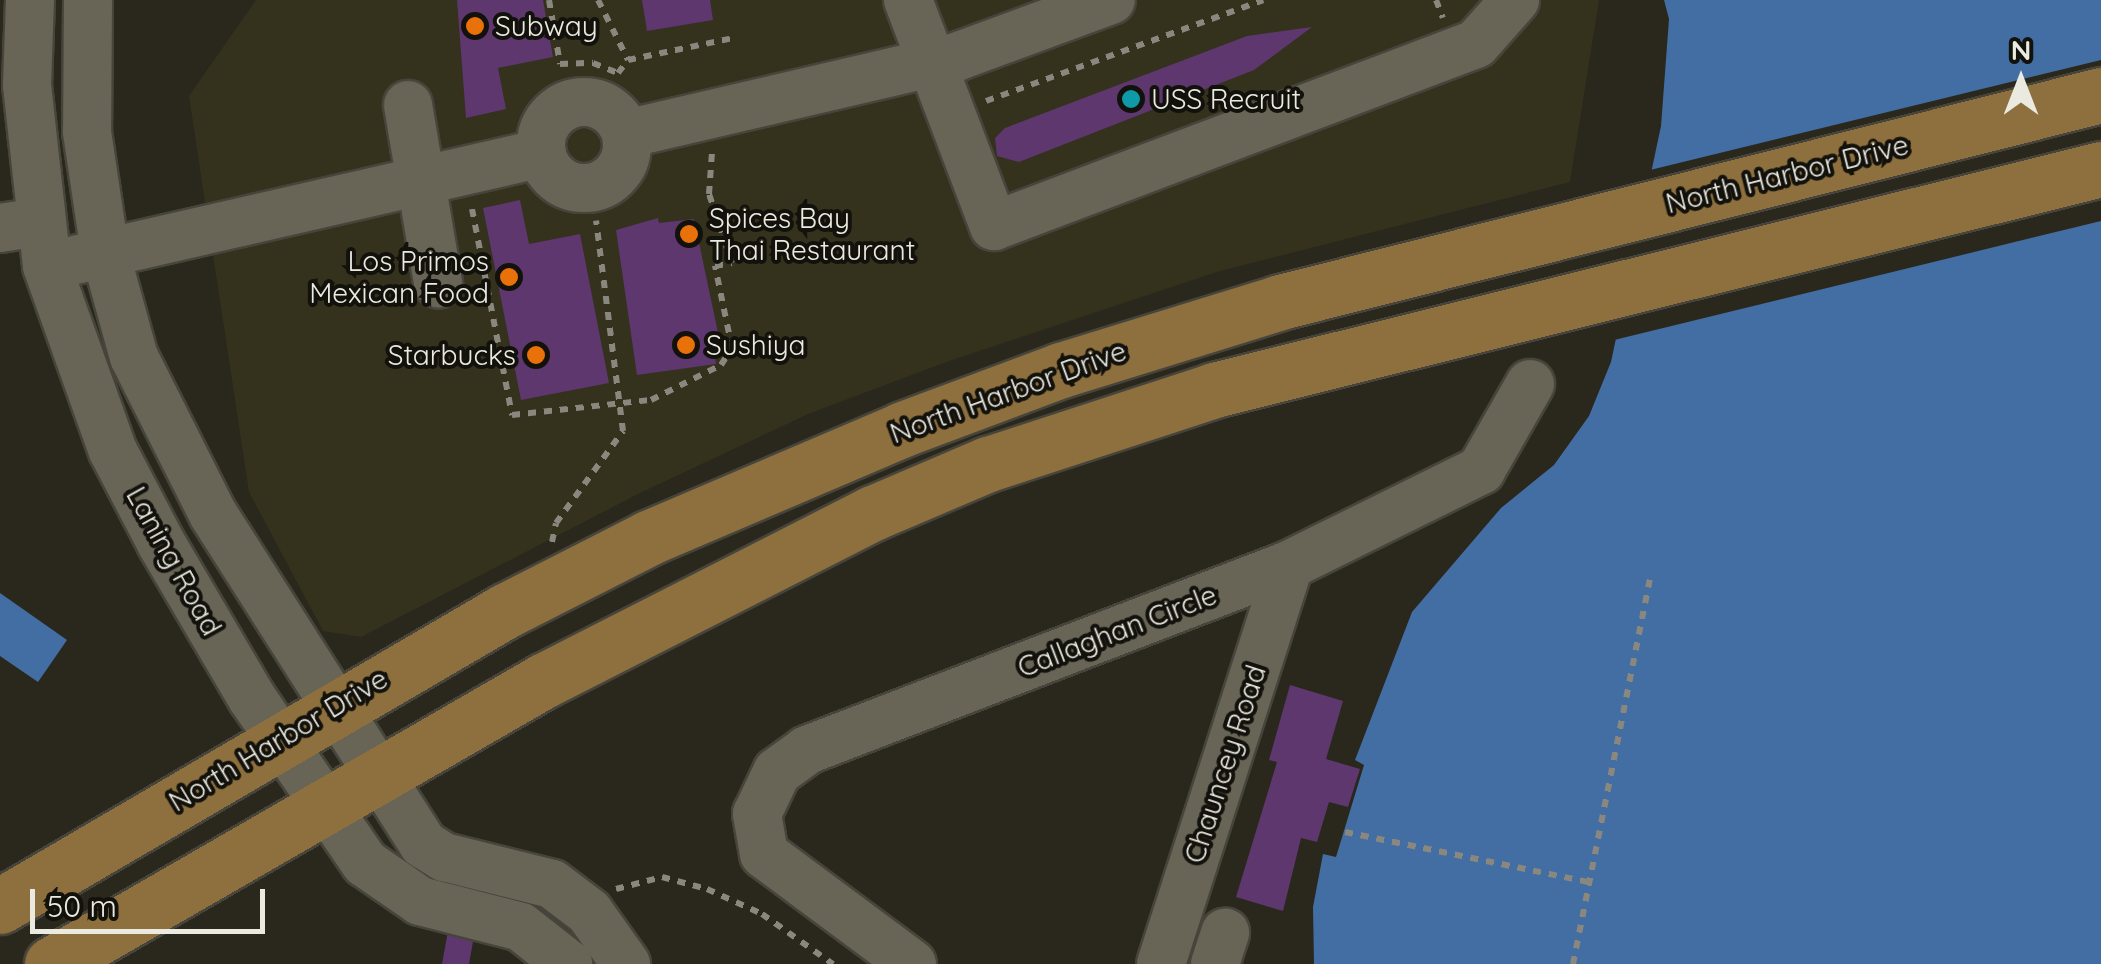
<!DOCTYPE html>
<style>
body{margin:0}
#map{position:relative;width:2101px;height:964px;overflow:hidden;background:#2a281c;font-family:Quicksand,sans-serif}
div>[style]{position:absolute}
.built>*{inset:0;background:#34311d}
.water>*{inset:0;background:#436ea3}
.pier>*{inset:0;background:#2a281c}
.building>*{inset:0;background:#5d376e}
.path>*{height:6px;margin-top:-3px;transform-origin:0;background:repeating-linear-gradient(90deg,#8a887e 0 8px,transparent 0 16px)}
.roads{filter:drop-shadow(2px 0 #47453b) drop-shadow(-2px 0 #47453b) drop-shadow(0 2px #47453b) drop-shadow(0 -2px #47453b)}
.minor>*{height:48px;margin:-24px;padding:0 24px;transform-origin:24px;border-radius:24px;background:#686557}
.minor>.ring{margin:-24px;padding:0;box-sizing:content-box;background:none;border:48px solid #686557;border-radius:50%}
.major>*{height:55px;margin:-27.5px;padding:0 27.5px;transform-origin:27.5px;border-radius:27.5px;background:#8e703e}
.dots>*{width:28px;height:28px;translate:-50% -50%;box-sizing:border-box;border:5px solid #12110b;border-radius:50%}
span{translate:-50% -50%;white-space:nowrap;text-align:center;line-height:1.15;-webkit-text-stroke:8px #12110b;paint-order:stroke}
.poi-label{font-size:28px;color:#ebeae1}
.left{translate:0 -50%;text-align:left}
.right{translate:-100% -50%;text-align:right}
.street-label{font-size:28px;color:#ebeae1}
.north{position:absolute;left:1971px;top:30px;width:100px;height:100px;-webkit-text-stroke:8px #12110b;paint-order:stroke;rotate:0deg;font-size:28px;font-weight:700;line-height:40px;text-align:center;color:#ebeae1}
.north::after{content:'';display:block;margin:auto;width:35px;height:45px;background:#ebeae1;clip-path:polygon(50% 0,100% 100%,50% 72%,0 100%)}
.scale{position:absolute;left:30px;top:889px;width:235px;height:45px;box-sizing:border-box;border:5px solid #ebeae1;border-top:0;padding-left:12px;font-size:30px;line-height:35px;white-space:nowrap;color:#ebeae1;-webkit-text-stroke:8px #12110b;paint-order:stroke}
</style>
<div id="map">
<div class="built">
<div style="clip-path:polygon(256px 0,1599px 0,1570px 182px,1220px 271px,949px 361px,808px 414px,640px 493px,361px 637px,323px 631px,249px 492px,189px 96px)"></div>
</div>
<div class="water">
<div style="clip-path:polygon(1664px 0,2101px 0,2101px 964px,1314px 964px,1313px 907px,1323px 854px,1336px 857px,1364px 765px,1355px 760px,1412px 612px,1501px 508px,1554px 465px,1589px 416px,1611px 362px,1661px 126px,1669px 19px)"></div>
<div style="clip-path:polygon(0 593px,67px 640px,38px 682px,0 656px)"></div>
</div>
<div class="pier">
<div style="clip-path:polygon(2101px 60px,2101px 221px,1610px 341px,1646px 171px)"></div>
</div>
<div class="building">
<div style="clip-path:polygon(457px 0,543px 0,553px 57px,498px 68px,506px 109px,466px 118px)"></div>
<div style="clip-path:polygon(642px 0,710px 0,713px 20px,647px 31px)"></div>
<div style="clip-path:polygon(1312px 27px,1254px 70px,1019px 162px,997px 156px,995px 138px,1005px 128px,1247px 36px)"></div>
<div style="clip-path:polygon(520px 200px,529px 244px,580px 234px,609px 383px,521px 400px,483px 208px)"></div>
<div style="clip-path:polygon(658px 218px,659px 223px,694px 219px,720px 342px,713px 343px,716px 364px,637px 375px,616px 230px)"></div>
<div style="clip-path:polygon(1290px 685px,1343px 701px,1326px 759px,1360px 769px,1348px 807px,1329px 802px,1317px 842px,1301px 838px,1283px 911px,1236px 897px,1277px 762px,1269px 760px)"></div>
<div style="clip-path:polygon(448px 931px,474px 936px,469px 964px,442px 964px)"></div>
</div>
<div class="path">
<div style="left:549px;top:0;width:65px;rotate:80.2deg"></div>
<div style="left:560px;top:64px;width:33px;rotate:-2deg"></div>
<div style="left:593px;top:63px;width:27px;rotate:22deg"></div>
<div style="left:618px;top:73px;width:16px;rotate:-52deg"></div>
<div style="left:628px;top:60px;width:107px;rotate:-11.8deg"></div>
<div style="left:598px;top:0;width:67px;rotate:63.4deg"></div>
<div style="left:1436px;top:0;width:19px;rotate:69deg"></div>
<div style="left:986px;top:101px;width:295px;rotate:-20deg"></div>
<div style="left:472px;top:209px;width:210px;rotate:79deg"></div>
<div style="left:512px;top:415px;width:140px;rotate:-6.2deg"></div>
<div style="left:651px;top:400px;width:78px;rotate:-26.6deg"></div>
<div style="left:721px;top:365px;width:20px;rotate:-57deg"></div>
<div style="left:732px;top:348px;width:84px;rotate:-101.7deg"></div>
<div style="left:715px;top:266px;width:17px;rotate:-10deg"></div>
<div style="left:732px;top:263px;width:73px;rotate:-108.4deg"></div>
<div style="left:709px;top:194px;width:42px;rotate:-85.9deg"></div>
<div style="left:552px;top:542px;width:19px;rotate:-78deg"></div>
<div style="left:556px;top:523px;width:114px;rotate:-53.9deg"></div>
<div style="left:623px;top:431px;width:212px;rotate:-97.3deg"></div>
<div style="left:1345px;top:832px;width:249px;rotate:11.6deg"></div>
<div style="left:616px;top:889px;width:48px;rotate:-14.6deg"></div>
<div style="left:662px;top:877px;width:47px;rotate:14.9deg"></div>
<div style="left:707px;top:889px;width:60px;rotate:24.4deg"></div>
<div style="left:762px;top:914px;width:87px;rotate:35.2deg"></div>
<div style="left:1573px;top:964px;width:392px;rotate:-78.7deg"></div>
</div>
<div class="roads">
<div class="minor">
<div style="left:30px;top:0;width:85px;rotate:92deg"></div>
<div style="left:27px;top:85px;width:182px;rotate:83.7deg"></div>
<div style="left:47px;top:266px;width:196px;rotate:70.4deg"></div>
<div style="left:113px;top:451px;width:104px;rotate:62.4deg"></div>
<div style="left:161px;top:543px;width:180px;rotate:59.6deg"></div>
<div style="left:252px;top:698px;width:200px;rotate:55.6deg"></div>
<div style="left:365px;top:863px;width:67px;rotate:34.6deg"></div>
<div style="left:420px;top:901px;width:104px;rotate:14.4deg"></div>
<div style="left:521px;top:927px;width:60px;rotate:38.2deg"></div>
<div style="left:88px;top:0;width:132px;rotate:90.4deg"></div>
<div style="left:87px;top:132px;width:121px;rotate:81.5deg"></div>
<div style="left:105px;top:252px;width:109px;rotate:74.6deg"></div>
<div style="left:134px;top:357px;width:176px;rotate:63.3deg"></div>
<div style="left:213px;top:514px;width:391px;rotate:57.5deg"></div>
<div style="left:423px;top:844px;width:25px;rotate:32deg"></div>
<div style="left:444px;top:857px;width:111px;rotate:14deg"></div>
<div style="left:552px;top:884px;width:46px;rotate:37.1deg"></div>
<div style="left:589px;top:912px;width:64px;rotate:54.6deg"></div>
<div style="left:908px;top:0;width:242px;rotate:69.2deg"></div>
<div style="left:994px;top:226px;width:515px;rotate:-20.69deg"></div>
<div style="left:1476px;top:44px;width:59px;rotate:-48.4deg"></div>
<div class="ring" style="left:541px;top:102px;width:38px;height:38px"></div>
<div style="left:408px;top:105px;width:181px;rotate:80.4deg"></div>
<div style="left:626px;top:134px;width:339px;rotate:-13.1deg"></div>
<div style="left:956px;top:57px;width:165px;rotate:-20.2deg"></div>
<div style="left:0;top:228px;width:40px;rotate:-8.5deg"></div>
<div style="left:75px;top:260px;width:479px;rotate:-12.9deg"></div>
<div style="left:912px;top:964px;width:184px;rotate:-143.4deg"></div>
<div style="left:764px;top:854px;width:41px;rotate:-99.9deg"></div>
<div style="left:757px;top:814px;width:47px;rotate:-64.5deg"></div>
<div style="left:777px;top:772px;width:37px;rotate:-36deg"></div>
<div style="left:807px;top:750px;width:516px;rotate:-21deg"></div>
<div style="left:1289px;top:565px;width:214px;rotate:-26.3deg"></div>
<div style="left:1481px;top:470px;width:99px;rotate:-60.3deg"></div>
<div style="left:1161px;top:964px;width:419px;rotate:-72.2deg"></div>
<div style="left:1215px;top:964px;width:33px;rotate:-72deg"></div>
</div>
<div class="major">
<div style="left:0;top:906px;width:585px;rotate:-30.29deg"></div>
<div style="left:505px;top:611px;width:161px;rotate:-27deg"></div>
<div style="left:648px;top:538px;width:277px;rotate:-23.1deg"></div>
<div style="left:903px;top:429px;width:169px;rotate:-20.5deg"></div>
<div style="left:1061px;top:370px;width:229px;rotate:-17.2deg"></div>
<div style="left:1280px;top:302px;width:847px;rotate:-14.15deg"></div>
<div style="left:52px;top:964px;width:567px;rotate:-29.96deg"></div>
<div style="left:543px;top:681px;width:370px;rotate:-27deg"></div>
<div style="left:873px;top:513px;width:125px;rotate:-23.1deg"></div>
<div style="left:988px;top:464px;width:238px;rotate:-18.1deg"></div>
<div style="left:1214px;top:390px;width:914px;rotate:-13.99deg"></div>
</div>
</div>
<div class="dots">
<div style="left:475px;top:26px;background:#e8710a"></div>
<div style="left:1131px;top:99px;background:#0f9aa8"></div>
<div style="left:689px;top:234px;background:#e8710a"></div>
<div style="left:509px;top:277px;background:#e8710a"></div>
<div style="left:686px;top:345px;background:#e8710a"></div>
<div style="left:536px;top:355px;background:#e8710a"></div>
</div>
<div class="poi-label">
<span class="left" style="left:495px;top:26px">Subway</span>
<span class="left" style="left:1151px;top:99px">USS Recruit</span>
<span class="left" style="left:709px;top:234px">Spices Bay<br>Thai Restaurant</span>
<span class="right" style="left:489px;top:277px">Los Primos<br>Mexican Food</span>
<span class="left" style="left:706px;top:345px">Sushiya</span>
<span class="right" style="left:516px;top:355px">Starbucks</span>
</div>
<div class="street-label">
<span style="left:1787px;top:174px;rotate:-14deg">North Harbor Drive</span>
<span style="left:1008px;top:392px;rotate:-20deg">North Harbor Drive</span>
<span style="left:174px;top:561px;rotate:61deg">Laning Road</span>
<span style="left:1117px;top:631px;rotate:-21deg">Callaghan Circle</span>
<span style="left:278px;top:740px;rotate:-31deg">North Harbor Drive</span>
<span style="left:1225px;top:764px;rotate:-72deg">Chauncey Road</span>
</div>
<div class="north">N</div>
<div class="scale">50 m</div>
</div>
